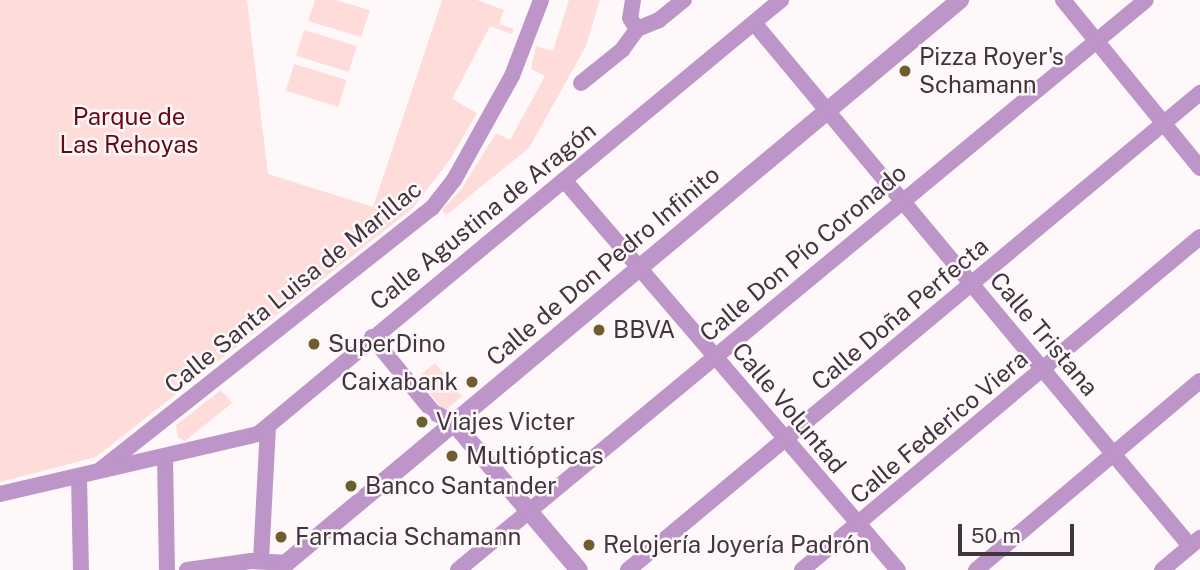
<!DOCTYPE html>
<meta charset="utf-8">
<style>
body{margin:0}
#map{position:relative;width:1200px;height:570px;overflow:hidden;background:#fef8fb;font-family:"Public Sans",sans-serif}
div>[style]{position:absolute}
.green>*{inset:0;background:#fddcd9;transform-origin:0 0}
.minor>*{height:16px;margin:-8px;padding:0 8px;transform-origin:8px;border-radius:8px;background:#bd95c8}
.tertiary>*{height:18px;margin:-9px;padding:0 9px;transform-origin:9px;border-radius:9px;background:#bd95c8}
.dots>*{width:19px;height:19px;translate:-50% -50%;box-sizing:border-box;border:4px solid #fef8fb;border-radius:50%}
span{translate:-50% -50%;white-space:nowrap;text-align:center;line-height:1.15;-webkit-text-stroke:5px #fef8fb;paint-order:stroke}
.poi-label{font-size:24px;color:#41363d}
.left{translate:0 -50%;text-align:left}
.right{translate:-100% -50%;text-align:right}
.park-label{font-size:24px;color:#690812}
.street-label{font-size:24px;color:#41363d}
.scale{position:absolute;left:958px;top:524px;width:116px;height:32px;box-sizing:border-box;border:4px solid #41363d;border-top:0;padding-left:9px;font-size:21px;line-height:24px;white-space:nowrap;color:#41363d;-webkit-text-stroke:5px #fef8fb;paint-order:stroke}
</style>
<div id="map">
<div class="green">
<div style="clip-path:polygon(0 0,247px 0,268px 174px,373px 207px,442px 0,477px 0,504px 10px,499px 24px,514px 29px,512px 34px,490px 26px,452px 99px,477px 113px,449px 161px,413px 208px,96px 457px,0 482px)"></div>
<div style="clip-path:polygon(315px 0,335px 0,370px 10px,361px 37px,308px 21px)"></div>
<div style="clip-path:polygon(569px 0,600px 0,586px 46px,529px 148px,446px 215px,442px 210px,462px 188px,496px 133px,510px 140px,545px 76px,531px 69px,536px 46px,553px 51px)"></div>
<div style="left:304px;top:30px;width:55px;height:27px;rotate:17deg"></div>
<div style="left:294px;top:64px;width:55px;height:28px;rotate:17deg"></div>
<div style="left:435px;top:363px;width:43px;height:23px;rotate:51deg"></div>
<div style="clip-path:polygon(221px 390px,232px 403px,185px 441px,178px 438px,176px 425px)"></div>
</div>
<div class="minor">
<div style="left:633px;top:0;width:18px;rotate:99deg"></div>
<div style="left:630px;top:18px;width:13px;rotate:58deg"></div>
<div style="left:1063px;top:0;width:217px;rotate:50.8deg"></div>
<div style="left:754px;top:23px;width:681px;rotate:50.18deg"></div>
<div style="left:581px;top:83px;width:53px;rotate:-38.8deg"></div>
<div style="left:622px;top:50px;width:26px;rotate:-54deg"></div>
<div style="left:637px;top:29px;width:24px;rotate:-22deg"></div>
<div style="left:659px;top:20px;width:32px;rotate:-39deg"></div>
<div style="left:564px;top:180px;width:513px;rotate:49.42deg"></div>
<div style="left:372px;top:337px;width:97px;rotate:50.9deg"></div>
<div style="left:433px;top:412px;width:22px;rotate:27deg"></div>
<div style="left:165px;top:458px;width:112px;rotate:89deg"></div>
<div style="left:100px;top:470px;width:423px;rotate:-38.3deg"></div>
<div style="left:432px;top:208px;width:36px;rotate:-52deg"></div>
<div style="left:454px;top:180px;width:119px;rotate:-60.9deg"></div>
<div style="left:512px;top:76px;width:81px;rotate:-69.1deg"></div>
<div style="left:79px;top:477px;width:93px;rotate:88.8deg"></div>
<div style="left:0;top:494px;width:265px;rotate:-13.1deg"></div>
<div style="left:258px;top:434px;width:680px;rotate:-39.69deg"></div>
<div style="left:261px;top:560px;width:134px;rotate:-87deg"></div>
<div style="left:187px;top:570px;width:65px;rotate:-8deg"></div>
<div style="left:251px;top:561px;width:35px;rotate:3deg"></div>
<div style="left:458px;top:570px;width:893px;rotate:-39.64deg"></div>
<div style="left:628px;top:570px;width:745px;rotate:-39.83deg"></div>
<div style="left:802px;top:570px;width:519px;rotate:-39.92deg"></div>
<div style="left:976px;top:570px;width:293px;rotate:-40.2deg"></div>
<div style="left:1162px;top:570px;width:50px;rotate:-40.1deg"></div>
</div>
<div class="tertiary">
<div style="left:453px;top:422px;width:194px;rotate:49.6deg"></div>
<div style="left:278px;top:570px;width:889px;rotate:-39.89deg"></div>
</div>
<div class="dots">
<div style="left:905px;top:71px;background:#6f5d2b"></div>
<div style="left:599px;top:330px;background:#6f5d2b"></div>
<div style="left:314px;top:344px;background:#6f5d2b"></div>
<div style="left:472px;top:382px;background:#6f5d2b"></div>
<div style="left:422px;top:422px;background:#6f5d2b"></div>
<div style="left:452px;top:456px;background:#6f5d2b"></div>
<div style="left:351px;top:486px;background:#6f5d2b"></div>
<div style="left:281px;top:537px;background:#6f5d2b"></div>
<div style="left:589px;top:545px;background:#6f5d2b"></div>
</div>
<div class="poi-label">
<span class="left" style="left:919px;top:71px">Pizza Royer's<br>Schamann</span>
<span class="left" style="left:613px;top:330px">BBVA</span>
<span class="left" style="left:328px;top:344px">SuperDino</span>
<span class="right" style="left:458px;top:382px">Caixabank</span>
<span class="left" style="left:436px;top:422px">Viajes Victer</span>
<span class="left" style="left:466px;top:456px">Multiópticas</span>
<span class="left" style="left:365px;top:486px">Banco Santander</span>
<span class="left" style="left:295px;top:537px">Farmacia Schamann</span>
<span class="left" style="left:603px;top:545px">Relojería Joyería Padrón</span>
</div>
<div class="park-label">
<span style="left:129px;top:131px">Parque de<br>Las Rehoyas</span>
</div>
<div class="street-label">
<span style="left:483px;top:216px;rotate:-39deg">Calle Agustina de Aragón</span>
<span style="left:803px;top:253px;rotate:-40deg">Calle Don Pío Coronado</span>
<span style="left:603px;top:266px;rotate:-40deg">Calle de Don Pedro Infinito</span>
<span style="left:293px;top:287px;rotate:-39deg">Calle Santa Luisa de Marillac</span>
<span style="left:900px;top:314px;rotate:-40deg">Calle Doña Perfecta</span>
<span style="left:1044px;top:334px;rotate:50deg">Calle Tristana</span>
<span style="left:789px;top:408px;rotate:50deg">Calle Voluntad</span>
<span style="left:939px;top:427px;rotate:-40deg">Calle Federico Viera</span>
</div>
<div class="scale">50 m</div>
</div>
